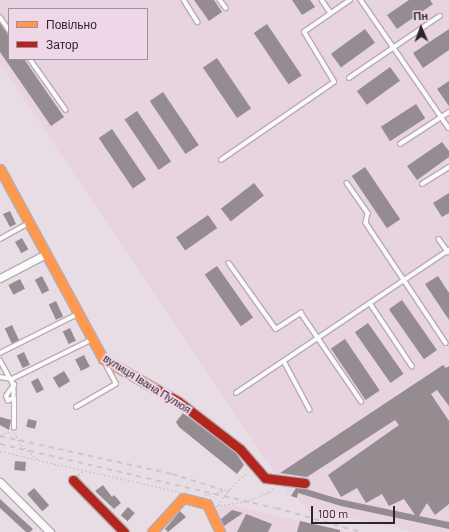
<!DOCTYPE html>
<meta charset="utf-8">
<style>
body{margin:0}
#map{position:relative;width:449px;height:532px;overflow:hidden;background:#e9dde5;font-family:Barlow,sans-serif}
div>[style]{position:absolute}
.built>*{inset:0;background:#e8d3e1}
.building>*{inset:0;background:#958c92;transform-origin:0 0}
.path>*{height:1px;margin-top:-0.5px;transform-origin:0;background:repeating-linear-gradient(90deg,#c4bfc2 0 2px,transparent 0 4px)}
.roads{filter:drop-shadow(1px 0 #b6adb4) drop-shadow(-1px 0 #b6adb4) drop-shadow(0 1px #b6adb4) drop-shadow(0 -1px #b6adb4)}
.lane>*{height:3.5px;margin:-1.75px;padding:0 1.75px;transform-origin:1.75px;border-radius:1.75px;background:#fcfafb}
.street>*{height:7px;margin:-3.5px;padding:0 3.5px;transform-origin:3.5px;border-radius:3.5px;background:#fcfafb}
.slow>*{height:9px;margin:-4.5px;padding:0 4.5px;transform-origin:4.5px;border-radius:4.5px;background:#ff974d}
.jam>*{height:9px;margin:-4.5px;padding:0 4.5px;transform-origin:4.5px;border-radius:4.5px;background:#b3261e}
.rail>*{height:1.5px;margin-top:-0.75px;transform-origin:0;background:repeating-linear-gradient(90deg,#cac6c8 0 5px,transparent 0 10px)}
span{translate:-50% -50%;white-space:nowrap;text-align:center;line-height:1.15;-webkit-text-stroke:4px #efd7e7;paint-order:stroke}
.street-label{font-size:11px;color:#2d252b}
.legend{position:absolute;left:8px;top:8px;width:140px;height:52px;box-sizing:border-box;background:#efd7e7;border:1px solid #a1909c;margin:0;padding:5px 7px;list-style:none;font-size:12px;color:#2d252b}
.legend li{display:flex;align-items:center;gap:8px;height:20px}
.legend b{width:20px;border:1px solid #a1909c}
.north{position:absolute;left:401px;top:8px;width:40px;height:40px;-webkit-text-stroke:3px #efd7e7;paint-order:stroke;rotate:358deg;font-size:11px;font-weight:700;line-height:16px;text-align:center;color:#2d252b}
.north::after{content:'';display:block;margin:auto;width:14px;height:18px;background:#2d252b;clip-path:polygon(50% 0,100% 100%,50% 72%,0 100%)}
.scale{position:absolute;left:311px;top:506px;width:84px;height:18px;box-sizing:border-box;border:2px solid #2d252b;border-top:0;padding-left:5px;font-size:12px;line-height:14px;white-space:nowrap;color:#2d252b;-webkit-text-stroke:3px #efd7e7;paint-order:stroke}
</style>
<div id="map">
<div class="built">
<div style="clip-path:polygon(evenodd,0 0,449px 0,449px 532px,413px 532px,317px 510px,309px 511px,297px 498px,289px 496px,280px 474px,276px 475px,0 64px,0 0,9px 9px,147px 9px,147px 59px,9px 59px,9px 9px)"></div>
<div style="clip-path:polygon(228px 504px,348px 532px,223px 532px,213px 512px)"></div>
</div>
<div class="building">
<div style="clip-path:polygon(194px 0,214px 0,222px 12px,209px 21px)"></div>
<div style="clip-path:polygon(292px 0,310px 0,315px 7px,302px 15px)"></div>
<div style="clip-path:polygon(409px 0,430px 0,433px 4px,397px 29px,387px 15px)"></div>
<div style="clip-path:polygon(0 23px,9px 36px,9px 59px,24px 59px,64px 117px,51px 126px,0 52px)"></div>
<div style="left:267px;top:24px;width:62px;height:16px;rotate:56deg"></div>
<div style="left:365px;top:29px;width:17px;height:42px;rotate:54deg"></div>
<div style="clip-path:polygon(449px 29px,449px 50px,423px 68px,413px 53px)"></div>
<div style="left:217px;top:58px;width:61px;height:17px;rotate:56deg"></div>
<div style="left:390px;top:67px;width:17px;height:41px;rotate:54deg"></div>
<div style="clip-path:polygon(449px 81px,449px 106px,437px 89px)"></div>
<div style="left:163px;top:92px;width:64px;height:16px;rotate:56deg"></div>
<div style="left:416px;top:104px;width:17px;height:42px;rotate:57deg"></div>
<div style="left:137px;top:111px;width:61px;height:15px;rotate:56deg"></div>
<div style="left:112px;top:129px;width:61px;height:16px;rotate:56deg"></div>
<div style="clip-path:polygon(442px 142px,449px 151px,449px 157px,417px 180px,407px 166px)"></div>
<div style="left:365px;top:167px;width:63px;height:16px;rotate:56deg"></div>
<div style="left:254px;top:183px;width:16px;height:42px;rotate:52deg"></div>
<div style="clip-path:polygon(449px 193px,449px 213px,442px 217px,433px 203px)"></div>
<div style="clip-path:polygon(10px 211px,16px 224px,10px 227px,3px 214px)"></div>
<div style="left:208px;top:215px;width:16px;height:39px;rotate:55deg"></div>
<div style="left:22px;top:238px;width:13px;height:8px;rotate:61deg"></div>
<div style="left:217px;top:266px;width:63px;height:15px;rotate:55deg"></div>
<div style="left:42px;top:276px;width:16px;height:8px;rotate:63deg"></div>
<div style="clip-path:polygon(438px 276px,449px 293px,449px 320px,425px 284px)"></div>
<div style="left:20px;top:279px;width:11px;height:13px;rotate:63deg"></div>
<div style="left:402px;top:300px;width:61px;height:16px;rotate:55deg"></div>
<div style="left:56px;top:301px;width:17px;height:8px;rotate:65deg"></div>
<div style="left:368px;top:323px;width:62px;height:16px;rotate:55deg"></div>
<div style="left:12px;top:325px;width:17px;height:8px;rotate:65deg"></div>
<div style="left:70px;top:328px;width:14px;height:8px;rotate:65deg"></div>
<div style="left:345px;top:339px;width:62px;height:17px;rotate:56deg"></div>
<div style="left:24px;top:352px;width:14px;height:8px;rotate:65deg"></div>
<div style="left:84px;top:355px;width:13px;height:10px;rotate:63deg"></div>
<div style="clip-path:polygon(443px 365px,446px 368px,449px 366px,449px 406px,437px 390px,431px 394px,449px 421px,449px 504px,435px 515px,427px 503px,419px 516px,449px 522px,449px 529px,341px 506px,298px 493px,297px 498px,291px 496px,296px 488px,306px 489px,339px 499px,415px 515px,404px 499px,389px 506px,382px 494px,366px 503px,357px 488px,341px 497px,328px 475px,399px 425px,395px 420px,307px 477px,280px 473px)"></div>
<div style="left:64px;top:371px;width:12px;height:13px;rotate:59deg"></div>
<div style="left:38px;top:378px;width:13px;height:8px;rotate:63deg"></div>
<div style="clip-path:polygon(183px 413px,236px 453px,244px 465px,237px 474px,179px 427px,176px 422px)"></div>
<div style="clip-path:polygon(0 417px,11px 420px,9px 430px,0 425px)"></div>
<div style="left:28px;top:419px;width:9px;height:8px;rotate:13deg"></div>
<div style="left:15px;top:461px;width:11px;height:9px;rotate:5deg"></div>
<div style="clip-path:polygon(103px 485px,112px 497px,114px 495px,121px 503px,114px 509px,95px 491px)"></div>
<div style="left:34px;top:488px;width:23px;height:9px;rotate:49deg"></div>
<div style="clip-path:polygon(0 499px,33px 529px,30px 532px,26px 532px,0 508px)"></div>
<div style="left:128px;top:507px;width:9px;height:11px;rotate:41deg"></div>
<div style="clip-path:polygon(232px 510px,243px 513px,224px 526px,221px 519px)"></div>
<div style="clip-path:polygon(180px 511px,186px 517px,168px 532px,165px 529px)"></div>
<div style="clip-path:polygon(246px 514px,272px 524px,268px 532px,237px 532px)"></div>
<div style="clip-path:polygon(300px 521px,340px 530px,340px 532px,297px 532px)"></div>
</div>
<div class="path">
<div style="left:14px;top:432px;width:15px;rotate:62deg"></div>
<div style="left:21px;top:445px;width:23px;rotate:41deg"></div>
<div style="left:38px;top:460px;width:146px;rotate:12.7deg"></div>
<div style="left:0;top:435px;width:12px;rotate:-20deg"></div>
<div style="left:0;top:451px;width:37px;rotate:13deg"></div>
<div style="left:78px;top:475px;width:6px;rotate:-39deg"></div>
<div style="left:205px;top:495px;width:26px;rotate:-13deg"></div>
<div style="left:230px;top:489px;width:24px;rotate:-45deg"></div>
<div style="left:218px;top:505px;width:19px;rotate:-54deg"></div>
<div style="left:216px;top:506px;width:32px;rotate:-9deg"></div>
<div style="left:248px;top:501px;width:23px;rotate:-23deg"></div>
<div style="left:269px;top:492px;width:8px;rotate:-50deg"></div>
</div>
<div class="roads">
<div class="lane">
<div style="left:184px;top:0;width:26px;rotate:58deg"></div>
<div style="left:220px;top:0;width:10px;rotate:53deg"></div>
<div style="left:322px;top:0;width:14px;rotate:56deg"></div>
<div style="left:361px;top:0;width:155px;rotate:55.5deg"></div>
<div style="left:0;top:17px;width:16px;rotate:55deg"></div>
<div style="left:30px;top:59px;width:62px;rotate:54.8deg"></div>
<div style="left:349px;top:78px;width:110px;rotate:-34.3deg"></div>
<div style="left:400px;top:144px;width:59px;rotate:-33.1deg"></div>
<div style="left:221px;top:160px;width:137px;rotate:-34.6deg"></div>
<div style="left:334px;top:82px;width:58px;rotate:-121deg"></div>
<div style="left:304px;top:32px;width:56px;rotate:-34.8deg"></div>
<div style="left:347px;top:183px;width:37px;rotate:55deg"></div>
<div style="left:368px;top:213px;width:10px;rotate:101deg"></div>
<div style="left:366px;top:223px;width:144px;rotate:56.3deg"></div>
<div style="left:422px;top:184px;width:32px;rotate:-32deg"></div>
<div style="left:0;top:239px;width:33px;rotate:-29deg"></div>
<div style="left:439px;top:239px;width:16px;rotate:55deg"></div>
<div style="left:229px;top:263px;width:81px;rotate:54.5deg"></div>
<div style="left:276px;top:329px;width:30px;rotate:-33deg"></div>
<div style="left:301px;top:313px;width:107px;rotate:55.7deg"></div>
<div style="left:370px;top:303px;width:76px;rotate:56.3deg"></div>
<div style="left:0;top:353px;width:87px;rotate:-26.6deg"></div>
<div style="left:0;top:360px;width:29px;rotate:61deg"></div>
<div style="left:14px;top:385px;width:14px;rotate:90deg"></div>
<div style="left:14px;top:399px;width:6px;rotate:162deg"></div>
<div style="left:8px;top:401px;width:5px;rotate:-112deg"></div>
<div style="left:6px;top:396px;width:14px;rotate:-54deg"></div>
<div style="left:284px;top:361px;width:55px;rotate:62deg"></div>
<div style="left:0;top:377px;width:12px;rotate:9deg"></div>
<div style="left:12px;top:379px;width:88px;rotate:-26.3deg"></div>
<div style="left:236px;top:393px;width:257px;rotate:-33.9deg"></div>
<div style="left:76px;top:407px;width:46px;rotate:-29.9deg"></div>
<div style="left:116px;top:384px;width:24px;rotate:-118deg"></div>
<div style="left:14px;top:428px;width:29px;rotate:-90deg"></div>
</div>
<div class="street">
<div style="left:0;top:278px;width:52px;rotate:-27.6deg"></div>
<div style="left:0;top:482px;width:71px;rotate:45deg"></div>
</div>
<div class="slow">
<div style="left:0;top:169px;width:216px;rotate:61.5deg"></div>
<div style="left:103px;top:359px;width:61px;rotate:29.5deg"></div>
<div style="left:152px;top:532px;width:46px;rotate:-47.6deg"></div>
<div style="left:183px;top:498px;width:25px;rotate:14deg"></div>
<div style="left:207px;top:504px;width:31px;rotate:65deg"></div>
</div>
<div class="jam">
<div style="left:156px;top:389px;width:26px;rotate:29deg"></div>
<div style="left:179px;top:402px;width:77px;rotate:37.6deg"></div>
<div style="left:240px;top:449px;width:38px;rotate:49deg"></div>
<div style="left:265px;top:478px;width:40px;rotate:7.1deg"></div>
<div style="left:73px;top:480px;width:73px;rotate:45.6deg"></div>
</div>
</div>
<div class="rail">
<div style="left:0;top:436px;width:176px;rotate:12.5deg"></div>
<div style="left:172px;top:474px;width:53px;rotate:17.4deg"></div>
<div style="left:0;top:444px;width:283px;rotate:13.1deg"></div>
<div style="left:276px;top:508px;width:88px;rotate:15.8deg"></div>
</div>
<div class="street-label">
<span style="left:147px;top:384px;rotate:32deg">вулиця Івана Пулюя</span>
</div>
<ul class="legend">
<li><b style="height:5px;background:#ff974d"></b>Повільно</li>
<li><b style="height:5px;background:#b3261e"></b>Затор</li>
</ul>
<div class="north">Пн</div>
<div class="scale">100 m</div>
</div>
